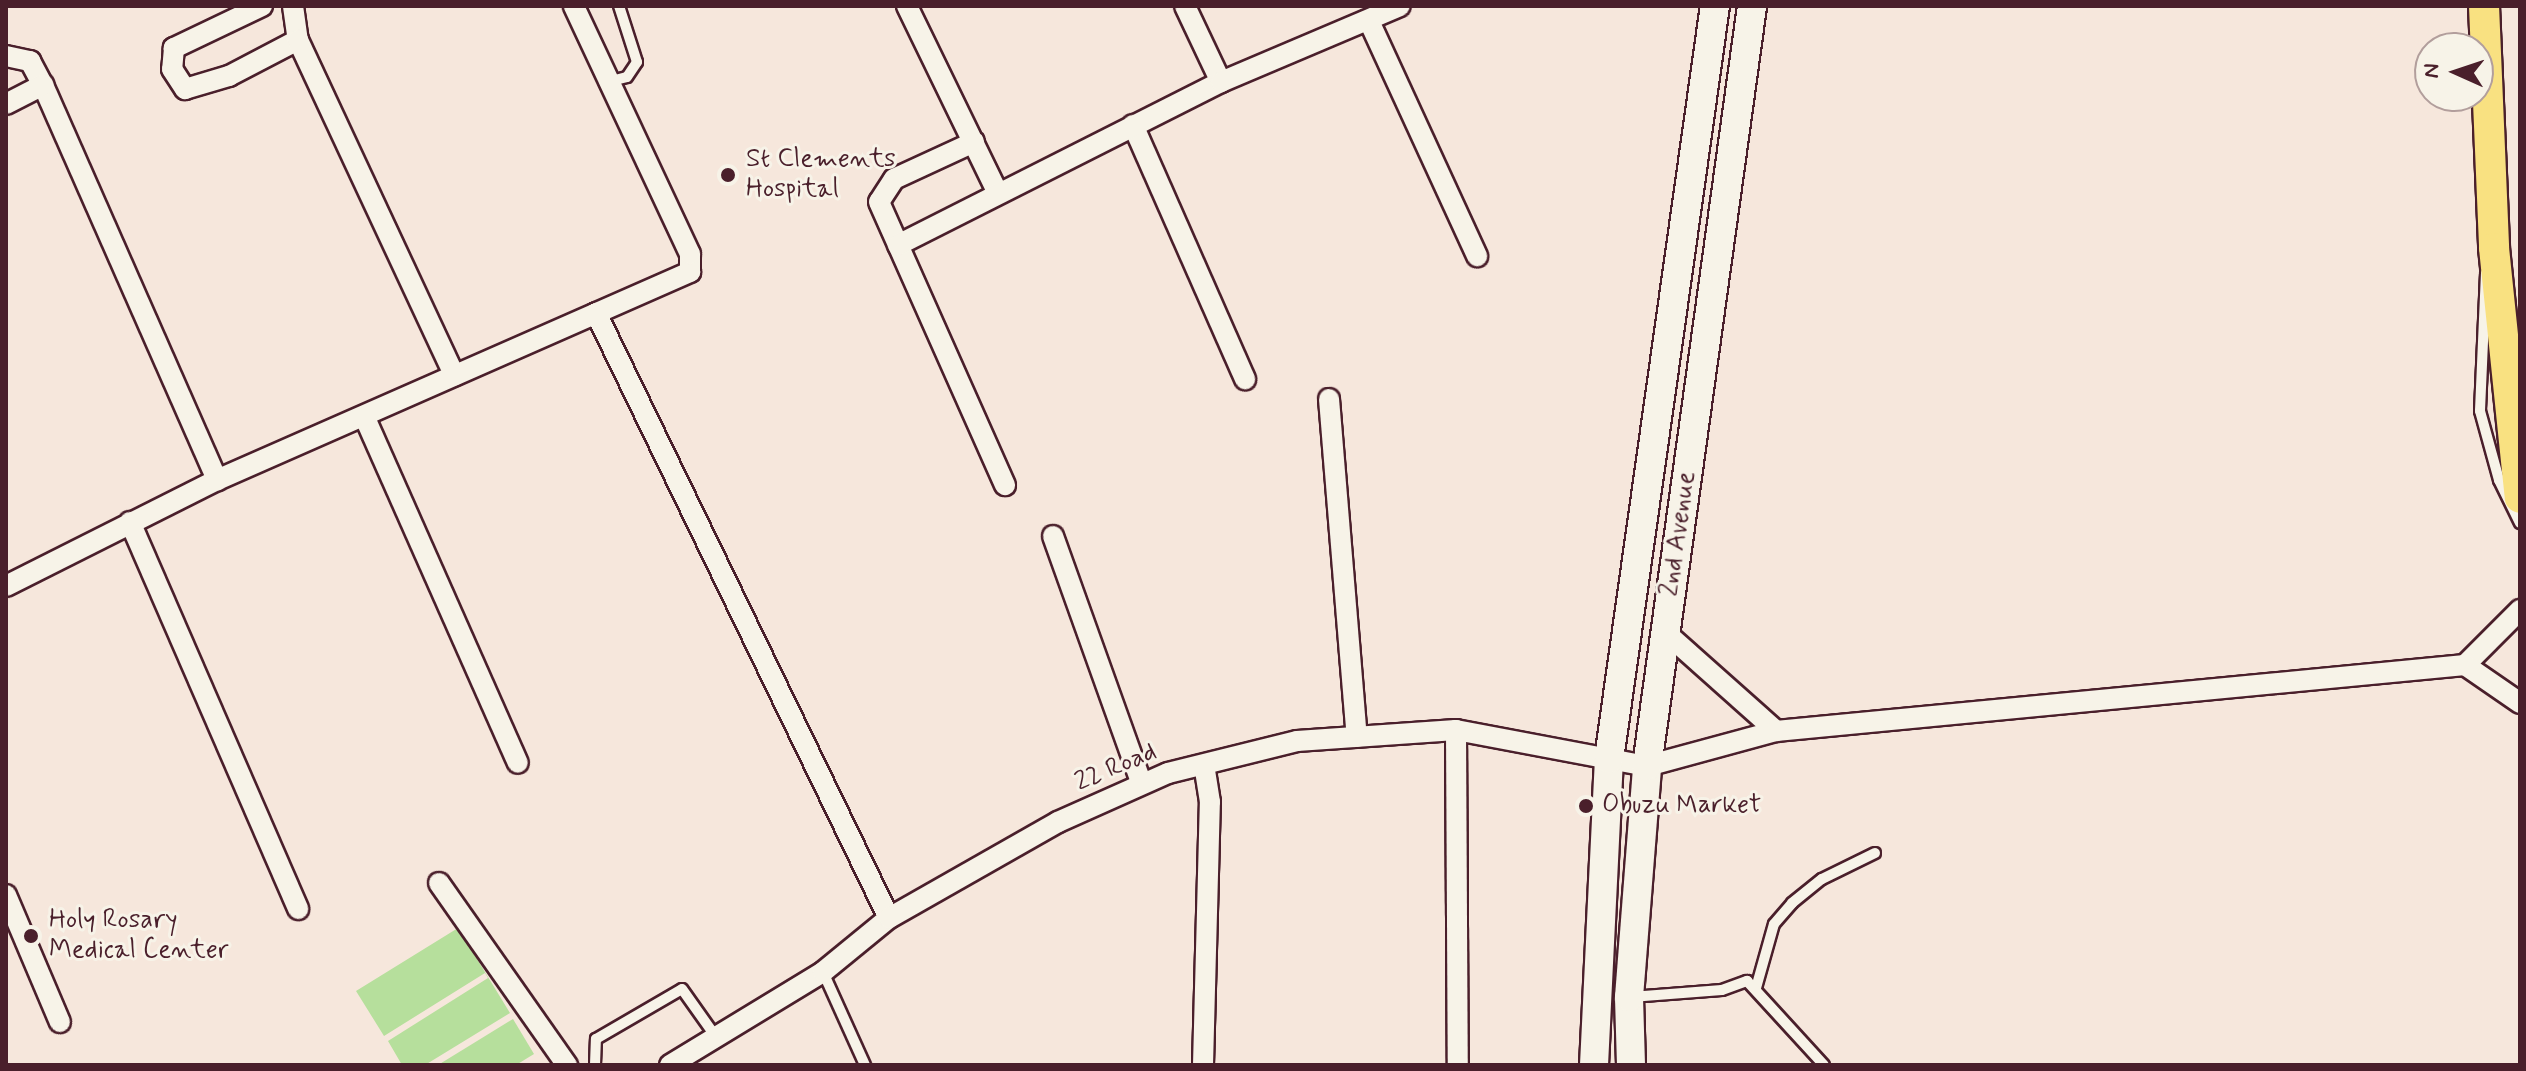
<!DOCTYPE html>
<style>
body{margin:0}
#map{position:relative;width:2526px;height:1071px;overflow:hidden;background:#f6e7dc;font-family:Mynerve,sans-serif}
div>[style]{position:absolute}
.green>*{inset:0;background:#b6df9c}
.roads{filter:drop-shadow(2px 0 #4a1f2b) drop-shadow(-2px 0 #4a1f2b) drop-shadow(0 2px #4a1f2b) drop-shadow(0 -2px #4a1f2b)}
.lane>*{height:10px;margin:-5px;padding:0 5px;transform-origin:5px;border-radius:5px;background:#f7f3e8}
.street>*{height:20px;margin:-10px;padding:0 10px;transform-origin:10px;border-radius:10px;background:#f7f3e8}
.secondary>*{height:28px;margin:-14px;padding:0 14px;transform-origin:14px;border-radius:14px;background:#f7f3e8}
.primary>*{height:30px;margin:-15px;padding:0 15px;transform-origin:15px;border-radius:15px;background:#f9e181}
.dots>*{width:22px;height:22px;translate:-50% -50%;box-sizing:border-box;border:4px solid #f7f3e8;border-radius:50%}
span{translate:-50% -50%;white-space:nowrap;text-align:center;line-height:1.15;-webkit-text-stroke:6px #f7f3e8;paint-order:stroke}
.poi-label{font-size:26px;color:#4a1f2b}
.left{translate:0 -50%;text-align:left}
.street-label{font-size:26px;color:#4a1f2b}
.frame{position:absolute;inset:0;border:8px solid #4a1f2b;pointer-events:none}
.north{position:absolute;left:2414px;top:32px;width:80px;height:80px;box-sizing:border-box;background:#f7f3e8;border:2px solid #b29e9c;border-radius:50%;rotate:273deg;font-size:22px;font-weight:700;line-height:32px;text-align:center;color:#4a1f2b}
.north::after{content:'';display:block;margin:auto;width:28px;height:36px;background:#4a1f2b;clip-path:polygon(50% 0,100% 100%,50% 72%,0 100%)}
</style>
<div id="map">
<div class="green">
<div style="clip-path:polygon(458px 928px,510px 1013px,425px 1065px,402px 1065px,388px 1041px,488px 978px,485px 973px,384px 1036px,356px 991px)"></div>
<div style="clip-path:polygon(513px 1019px,534px 1054px,516px 1065px,438px 1065px)"></div>
</div>
<div class="roads">
<div class="lane">
<div style="left:611px;top:81px;width:16px;rotate:-14deg"></div>
<div style="left:627px;top:77px;width:18px;rotate:-56deg"></div>
<div style="left:637px;top:62px;width:59px;rotate:-107.8deg"></div>
<div style="left:2486px;top:273px;width:138px;rotate:92.5deg"></div>
<div style="left:2480px;top:411px;width:72px;rotate:74.6deg"></div>
<div style="left:2499px;top:480px;width:48px;rotate:64deg"></div>
<div style="left:823px;top:972px;width:102px;rotate:65.7deg"></div>
<div style="left:1756px;top:988px;width:66px;rotate:-74.3deg"></div>
<div style="left:1774px;top:924px;width:28px;rotate:-49deg"></div>
<div style="left:1792px;top:903px;width:38px;rotate:-39deg"></div>
<div style="left:1822px;top:879px;width:59px;rotate:-26.1deg"></div>
<div style="left:1631px;top:997px;width:91px;rotate:-4.4deg"></div>
<div style="left:1722px;top:990px;width:27px;rotate:-20deg"></div>
<div style="left:1747px;top:981px;width:114px;rotate:47.5deg"></div>
<div style="left:595px;top:1065px;width:26px;rotate:-88deg"></div>
<div style="left:596px;top:1039px;width:99px;rotate:-30.2deg"></div>
<div style="left:682px;top:989px;width:59px;rotate:54.7deg"></div>
</div>
<div class="street">
<div style="left:262px;top:6px;width:98px;rotate:154.5deg"></div>
<div style="left:174px;top:48px;width:21px;rotate:95deg"></div>
<div style="left:172px;top:69px;width:24px;rotate:57deg"></div>
<div style="left:185px;top:89px;width:46px;rotate:-16.5deg"></div>
<div style="left:229px;top:76px;width:78px;rotate:-27.6deg"></div>
<div style="left:293px;top:6px;width:34px;rotate:82deg"></div>
<div style="left:298px;top:40px;width:370px;rotate:65deg"></div>
<div style="left:907px;top:6px;width:203px;rotate:64.1deg"></div>
<div style="left:1185px;top:6px;width:84px;rotate:64.7deg"></div>
<div style="left:1369px;top:21px;width:259px;rotate:65.3deg"></div>
<div style="left:6px;top:56px;width:25px;rotate:12deg"></div>
<div style="left:30px;top:61px;width:27px;rotate:62deg"></div>
<div style="left:43px;top:85px;width:432px;rotate:66.2deg"></div>
<div style="left:6px;top:104px;width:42px;rotate:-27.2deg"></div>
<div style="left:1133px;top:125px;width:278px;rotate:66.2deg"></div>
<div style="left:974px;top:142px;width:88px;rotate:155.2deg"></div>
<div style="left:894px;top:179px;width:27px;rotate:123deg"></div>
<div style="left:879px;top:202px;width:310px;rotate:66deg"></div>
<div style="left:898px;top:245px;width:362px;rotate:-26.8deg"></div>
<div style="left:1221px;top:82px;width:194px;rotate:-23deg"></div>
<div style="left:596px;top:313px;width:672px;rotate:64.16deg"></div>
<div style="left:1329px;top:399px;width:339px;rotate:85.3deg"></div>
<div style="left:365px;top:418px;width:377px;rotate:66.1deg"></div>
<div style="left:130px;top:522px;width:422px;rotate:66.5deg"></div>
<div style="left:1053px;top:536px;width:263px;rotate:70.3deg"></div>
<div style="left:6px;top:586px;width:236px;rotate:-26.7deg"></div>
<div style="left:217px;top:480px;width:517px;rotate:-23.74deg"></div>
<div style="left:690px;top:272px;width:18px;rotate:-90deg"></div>
<div style="left:690px;top:254px;width:274px;rotate:-115.1deg"></div>
<div style="left:1665px;top:632px;width:149px;rotate:41.7deg"></div>
<div style="left:2465px;top:665px;width:78px;rotate:-45deg"></div>
<div style="left:1456px;top:730px;width:335px;rotate:89.7deg"></div>
<div style="left:439px;top:883px;width:223px;rotate:54.9deg"></div>
<div style="left:6px;top:895px;width:138px;rotate:67deg"></div>
<div style="left:670px;top:1065px;width:179px;rotate:-31.3deg"></div>
<div style="left:823px;top:972px;width:85px;rotate:-39.3deg"></div>
<div style="left:889px;top:918px;width:194px;rotate:-29.6deg"></div>
<div style="left:1058px;top:822px;width:120px;rotate:-24deg"></div>
<div style="left:1168px;top:773px;width:133px;rotate:-13.9deg"></div>
<div style="left:1297px;top:741px;width:159px;rotate:-4deg"></div>
<div style="left:1456px;top:730px;width:194px;rotate:10.7deg"></div>
<div style="left:1647px;top:766px;width:134px;rotate:-15.2deg"></div>
<div style="left:1776px;top:731px;width:692px;rotate:-5.47deg"></div>
<div style="left:2465px;top:665px;width:67px;rotate:34.6deg"></div>
<div style="left:1203px;top:1065px;width:263px;rotate:-88.5deg"></div>
<div style="left:1210px;top:802px;width:37px;rotate:-99deg"></div>
</div>
<div class="secondary">
<div style="left:1594px;top:1065px;width:306px;rotate:-87.2deg"></div>
<div style="left:1609px;top:759px;width:760px;rotate:-81.99deg"></div>
<div style="left:1631px;top:1065px;width:68px;rotate:-91.7deg"></div>
<div style="left:1629px;top:997px;width:232px;rotate:-85.5deg"></div>
<div style="left:1647px;top:766px;width:767px;rotate:-82.13deg"></div>
</div>
<div class="primary">
<div style="left:2484px;top:6px;width:242px;rotate:87.6deg"></div>
<div style="left:2494px;top:248px;width:251px;rotate:84.1deg"></div>
</div>
</div>
<div class="dots">
<div style="left:728px;top:175px;background:#4a1f2b"></div>
<div style="left:1586px;top:806px;background:#4a1f2b"></div>
<div style="left:31px;top:936px;background:#4a1f2b"></div>
</div>
<div class="poi-label">
<span class="left" style="left:746px;top:175px">St Clements<br>Hospital</span>
<span class="left" style="left:1602px;top:806px">Obuzu Market</span>
<span class="left" style="left:49px;top:936px">Holy Rosary<br>Medical Center</span>
</div>
<div class="street-label">
<span style="left:1679px;top:534px;rotate:-82deg">2nd Avenue</span>
<span style="left:1116px;top:768px;rotate:-23deg">22 Road</span>
</div>
<div class="frame"></div>
<div class="north">N</div>
</div>
